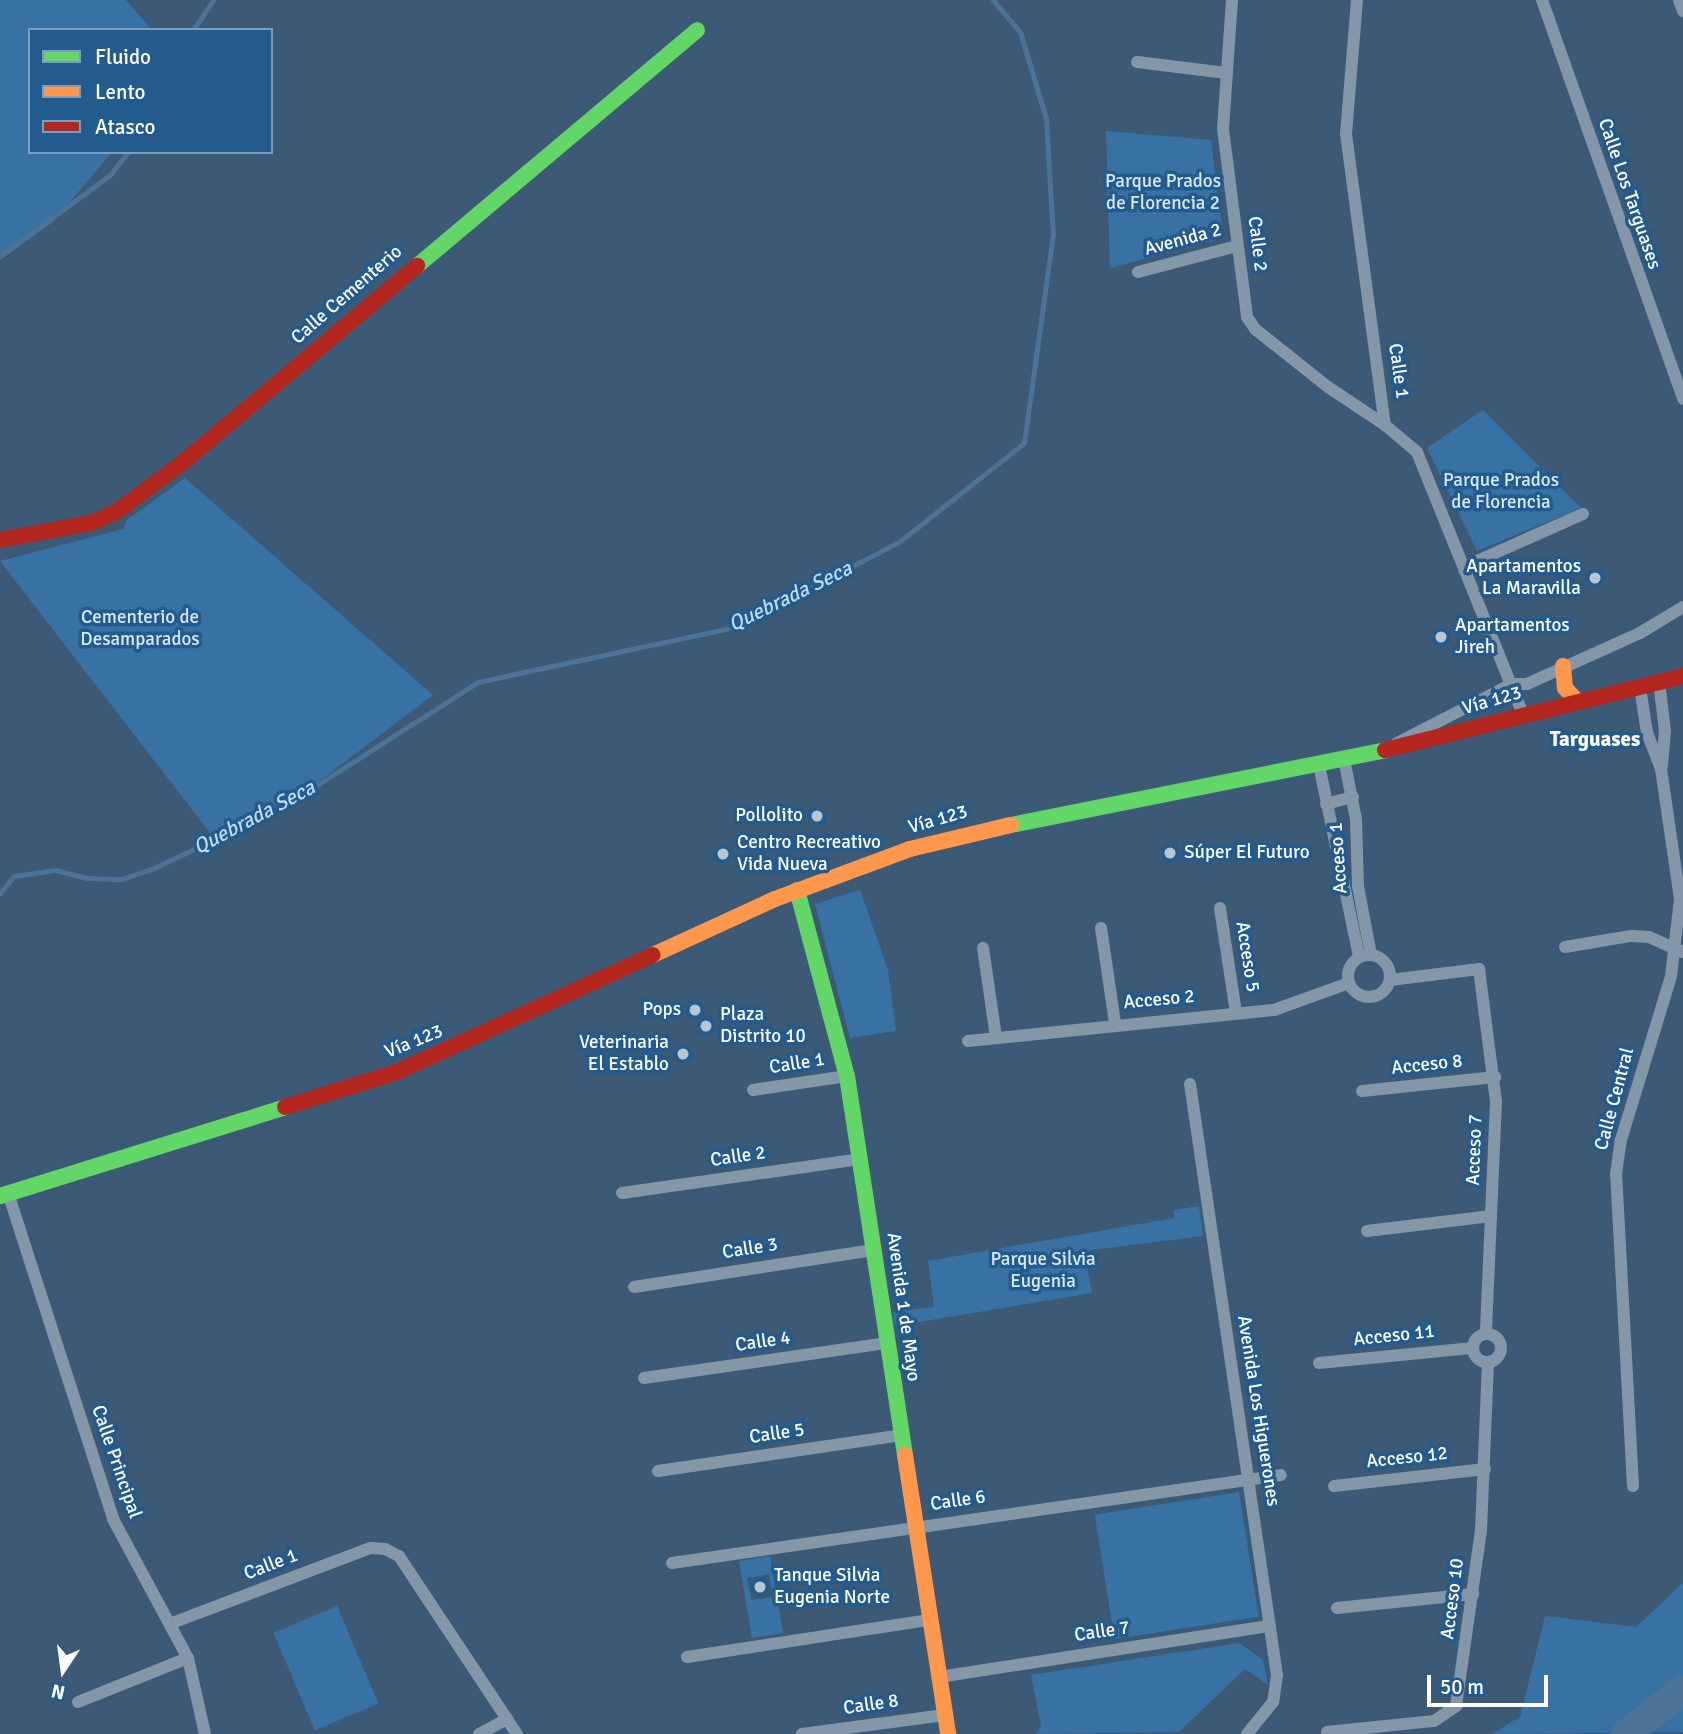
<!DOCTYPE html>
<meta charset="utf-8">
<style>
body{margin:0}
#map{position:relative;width:1683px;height:1734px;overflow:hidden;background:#3c5a76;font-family:Signika,sans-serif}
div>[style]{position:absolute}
.green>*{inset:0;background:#3871a4;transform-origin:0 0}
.stream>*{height:5px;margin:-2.5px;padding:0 2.5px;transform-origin:2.5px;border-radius:2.5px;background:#4c7295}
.river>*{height:30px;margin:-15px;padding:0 15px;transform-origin:15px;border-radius:15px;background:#4c7295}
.street>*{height:12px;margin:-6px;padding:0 6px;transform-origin:6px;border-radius:6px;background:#8397a9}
.street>.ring{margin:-6px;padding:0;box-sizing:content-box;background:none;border:12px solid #8397a9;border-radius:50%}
.fast>*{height:16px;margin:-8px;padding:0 8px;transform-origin:8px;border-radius:8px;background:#63d668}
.slow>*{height:16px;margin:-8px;padding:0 8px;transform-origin:8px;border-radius:8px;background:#ff974d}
.jam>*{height:16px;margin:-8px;padding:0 8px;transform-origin:8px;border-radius:8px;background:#b3261e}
.dots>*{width:19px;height:19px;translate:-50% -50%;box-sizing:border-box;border:4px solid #235b8e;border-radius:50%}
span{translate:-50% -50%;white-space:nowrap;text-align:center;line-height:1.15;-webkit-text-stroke:7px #235b8e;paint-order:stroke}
.park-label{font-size:19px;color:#d8e9f9}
.street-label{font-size:19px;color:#fff}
.poi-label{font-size:19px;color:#fff}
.right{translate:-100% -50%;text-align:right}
.left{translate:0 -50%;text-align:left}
.water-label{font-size:21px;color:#bfdbf2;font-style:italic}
.neighbourhood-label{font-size:21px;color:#fff;font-weight:700}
.legend{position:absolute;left:28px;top:28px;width:245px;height:126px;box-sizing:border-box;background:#235b8e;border:2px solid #7b9dbb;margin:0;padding:9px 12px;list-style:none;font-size:21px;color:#fff}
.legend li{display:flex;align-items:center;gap:14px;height:35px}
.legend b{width:35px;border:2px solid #7b9dbb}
.north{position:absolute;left:28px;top:1636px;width:70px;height:70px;-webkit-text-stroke:5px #235b8e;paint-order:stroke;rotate:193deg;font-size:19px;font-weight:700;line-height:28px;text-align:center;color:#fff}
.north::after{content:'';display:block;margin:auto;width:24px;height:32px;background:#fff;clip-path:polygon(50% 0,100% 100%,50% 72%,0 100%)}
.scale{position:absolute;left:1427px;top:1675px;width:121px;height:32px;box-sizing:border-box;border:4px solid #fff;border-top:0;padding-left:9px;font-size:21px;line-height:24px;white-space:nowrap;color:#fff;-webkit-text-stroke:5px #235b8e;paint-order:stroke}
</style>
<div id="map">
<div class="green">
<div style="clip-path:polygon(0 0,126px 0,152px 30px,30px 30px,30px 152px,112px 152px,53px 222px,0 260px)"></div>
<div style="clip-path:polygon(1106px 131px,1211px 140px,1223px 238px,1110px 268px)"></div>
<div style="clip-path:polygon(1483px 410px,1581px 508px,1477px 551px,1427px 448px)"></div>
<div style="clip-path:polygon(185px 478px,433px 695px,288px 805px,214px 838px,0 561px,123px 529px,127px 520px)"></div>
<div style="clip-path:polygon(860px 890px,888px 970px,896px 1031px,850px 1038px,815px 904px)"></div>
<div style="clip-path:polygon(1199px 1206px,1203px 1236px,1084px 1251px,1092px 1293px,895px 1326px,893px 1312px,934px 1307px,928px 1261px,1174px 1218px,1174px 1210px)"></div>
<div style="left:1239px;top:1492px;width:126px;height:146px;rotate:81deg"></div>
<div style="clip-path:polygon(evenodd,770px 1556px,783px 1633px,752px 1638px,739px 1561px,770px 1556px,769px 1574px,773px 1597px,751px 1600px,747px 1578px,769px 1574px)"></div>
<div style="clip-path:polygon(1683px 1583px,1683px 1732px,1492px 1734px,1520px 1717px,1545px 1616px,1636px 1627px)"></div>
<div style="left:337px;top:1606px;width:106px;height:69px;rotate:67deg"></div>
<div style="clip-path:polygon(1239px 1643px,1263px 1660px,1268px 1685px,1245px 1669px,1179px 1732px,1036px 1734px,1041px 1726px,1031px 1675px)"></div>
</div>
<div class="stream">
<div style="left:193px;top:30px;width:36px;rotate:-56deg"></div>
<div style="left:0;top:256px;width:137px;rotate:-36.4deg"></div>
<div style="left:110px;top:175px;width:29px;rotate:-52deg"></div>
<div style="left:0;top:893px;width:22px;rotate:-51deg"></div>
<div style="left:14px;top:876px;width:41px;rotate:-8.3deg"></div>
<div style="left:55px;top:870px;width:34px;rotate:14deg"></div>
<div style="left:88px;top:878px;width:34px;rotate:2deg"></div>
<div style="left:122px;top:879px;width:36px;rotate:-19deg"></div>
<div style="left:156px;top:867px;width:138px;rotate:-25.3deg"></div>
<div style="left:281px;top:808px;width:234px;rotate:-32.6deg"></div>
<div style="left:478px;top:682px;width:262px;rotate:-12.1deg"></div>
<div style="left:734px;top:627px;width:186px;rotate:-27.3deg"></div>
<div style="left:899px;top:542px;width:159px;rotate:-38.4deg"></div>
<div style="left:1024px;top:443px;width:210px;rotate:-82.1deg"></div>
<div style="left:1053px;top:235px;width:116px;rotate:-93.5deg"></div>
<div style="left:1046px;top:119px;width:91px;rotate:-106.6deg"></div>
<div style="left:1020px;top:32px;width:42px;rotate:-130.2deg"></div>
</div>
<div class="river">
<div style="left:1626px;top:1734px;width:72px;rotate:-37.7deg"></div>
</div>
<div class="street">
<div style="left:1232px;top:0;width:129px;rotate:94deg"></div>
<div style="left:1223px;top:129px;width:190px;rotate:82.7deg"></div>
<div style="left:1247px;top:317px;width:14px;rotate:56deg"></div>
<div style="left:1255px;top:329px;width:93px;rotate:38.5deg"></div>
<div style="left:1328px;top:387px;width:69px;rotate:33.7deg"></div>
<div style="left:1385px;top:425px;width:42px;rotate:40.2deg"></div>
<div style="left:1417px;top:452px;width:283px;rotate:68deg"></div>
<div style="left:1357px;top:0;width:134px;rotate:94.7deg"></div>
<div style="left:1346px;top:134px;width:294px;rotate:82.4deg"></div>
<div style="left:1542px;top:0;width:423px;rotate:70.5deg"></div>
<div style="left:1679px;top:0;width:12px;rotate:70deg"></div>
<div style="left:1137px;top:62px;width:90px;rotate:7deg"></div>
<div style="left:1138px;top:272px;width:102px;rotate:-14.7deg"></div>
<div style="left:1466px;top:566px;width:128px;rotate:-24deg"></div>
<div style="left:1659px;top:682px;width:49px;rotate:83deg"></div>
<div style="left:1665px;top:731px;width:34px;rotate:95deg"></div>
<div style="left:1397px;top:743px;width:129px;rotate:-27.2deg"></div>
<div style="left:1512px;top:684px;width:15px"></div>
<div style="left:1527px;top:684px;width:124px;rotate:-24.3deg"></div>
<div style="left:1640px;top:633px;width:50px;rotate:-31.2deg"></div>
<div style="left:1344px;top:759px;width:61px;rotate:78.7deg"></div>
<div style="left:1356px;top:819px;width:67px;rotate:88.3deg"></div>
<div style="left:1358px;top:886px;width:70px;rotate:79.3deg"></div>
<div style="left:1319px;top:765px;width:196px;rotate:78.2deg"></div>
<div style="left:1326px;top:804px;width:28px;rotate:-15deg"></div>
<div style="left:1220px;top:908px;width:106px;rotate:81.3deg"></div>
<div style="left:1101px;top:928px;width:96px;rotate:81.6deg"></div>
<div style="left:1565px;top:947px;width:67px;rotate:-9.5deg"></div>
<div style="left:1631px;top:936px;width:18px;rotate:3deg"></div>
<div style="left:1649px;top:937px;width:37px;rotate:24deg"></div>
<div style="left:983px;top:948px;width:90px;rotate:81.7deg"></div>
<div class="ring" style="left:1348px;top:955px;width:30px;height:30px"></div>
<div style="left:1390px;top:980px;width:90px;rotate:-7deg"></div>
<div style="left:1479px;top:969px;width:133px;rotate:82.7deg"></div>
<div style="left:1496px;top:1101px;width:233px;rotate:92.5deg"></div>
<div style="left:968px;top:1041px;width:308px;rotate:-5.8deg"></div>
<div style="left:1274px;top:1010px;width:80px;rotate:-19.8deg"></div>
<div style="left:1190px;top:1084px;width:597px;rotate:81.63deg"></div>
<div style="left:1277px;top:1675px;width:27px;rotate:98deg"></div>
<div style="left:1273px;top:1702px;width:41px;rotate:129.1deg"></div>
<div style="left:753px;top:1090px;width:95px;rotate:-8.5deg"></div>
<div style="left:1362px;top:1091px;width:134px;rotate:-6deg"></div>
<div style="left:8px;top:1193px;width:342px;rotate:72.1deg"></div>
<div style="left:113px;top:1519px;width:158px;rotate:61.7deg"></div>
<div style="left:188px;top:1658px;width:78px;rotate:77.4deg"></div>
<div style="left:622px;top:1193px;width:240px;rotate:-8.1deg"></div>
<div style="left:1367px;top:1231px;width:125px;rotate:-6.9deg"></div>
<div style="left:634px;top:1287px;width:242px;rotate:-8.8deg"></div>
<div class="ring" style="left:1473px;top:1334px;width:16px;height:16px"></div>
<div style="left:1319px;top:1363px;width:155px;rotate:-5.6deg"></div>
<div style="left:644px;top:1378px;width:246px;rotate:-8.2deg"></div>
<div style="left:658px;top:1471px;width:246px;rotate:-8.4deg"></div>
<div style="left:1334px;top:1486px;width:152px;rotate:-6.4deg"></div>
<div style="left:1633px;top:1486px;width:312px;rotate:-93.1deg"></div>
<div style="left:1616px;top:1174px;width:34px;rotate:-82deg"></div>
<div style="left:1621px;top:1140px;width:171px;rotate:-73deg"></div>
<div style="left:1671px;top:976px;width:78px;rotate:-83.3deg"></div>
<div style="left:1680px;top:899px;width:131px;rotate:-98.3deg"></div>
<div style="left:1661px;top:769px;width:39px;rotate:-111deg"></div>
<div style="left:1647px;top:733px;width:47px;rotate:-98.7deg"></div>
<div style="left:672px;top:1563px;width:615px;rotate:-8.22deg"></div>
<div style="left:1337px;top:1608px;width:137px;rotate:-5.9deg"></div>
<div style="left:172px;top:1623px;width:213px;rotate:-20.7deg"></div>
<div style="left:371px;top:1548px;width:14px;rotate:4deg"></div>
<div style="left:385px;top:1549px;width:16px;rotate:27deg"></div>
<div style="left:399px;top:1556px;width:214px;rotate:56.5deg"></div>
<div style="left:687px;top:1657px;width:245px;rotate:-8.7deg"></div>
<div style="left:939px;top:1677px;width:335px;rotate:-8.8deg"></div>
<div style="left:78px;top:1702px;width:118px;rotate:-21.8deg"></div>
<div style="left:1327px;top:1732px;width:108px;rotate:-5.9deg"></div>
<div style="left:1434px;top:1721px;width:27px;rotate:-34deg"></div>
<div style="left:1456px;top:1706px;width:178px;rotate:-81.9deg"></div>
<div style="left:1481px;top:1530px;width:168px;rotate:-87.6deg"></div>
<div style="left:479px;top:1734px;width:32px;rotate:-28deg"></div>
<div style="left:802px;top:1734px;width:144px;rotate:-7.6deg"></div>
</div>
<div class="fast">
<div style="left:417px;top:266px;width:366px;rotate:-40.1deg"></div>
<div style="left:1011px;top:825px;width:381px;rotate:-11.3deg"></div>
<div style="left:797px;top:890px;width:193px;rotate:75deg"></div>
<div style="left:847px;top:1076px;width:383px;rotate:81.3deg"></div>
<div style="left:0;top:1196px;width:299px;rotate:-17.3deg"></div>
</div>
<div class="slow">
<div style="left:1563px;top:666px;width:22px;rotate:85deg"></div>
<div style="left:1565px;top:688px;width:18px;rotate:47deg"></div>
<div style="left:653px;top:955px;width:134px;rotate:-24.7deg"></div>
<div style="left:775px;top:899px;width:144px;rotate:-20.3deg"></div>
<div style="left:910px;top:849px;width:104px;rotate:-13.4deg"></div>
<div style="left:905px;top:1455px;width:282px;rotate:81.2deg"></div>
</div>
<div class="jam">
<div style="left:0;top:540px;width:93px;rotate:-10.6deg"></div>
<div style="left:91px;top:523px;width:27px;rotate:-24deg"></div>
<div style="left:116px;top:512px;width:82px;rotate:-36.6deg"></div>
<div style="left:182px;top:463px;width:307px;rotate:-40deg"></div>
<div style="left:1385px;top:750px;width:307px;rotate:-13.9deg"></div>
<div style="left:285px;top:1107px;width:117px;rotate:-17.4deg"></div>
<div style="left:397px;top:1072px;width:281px;rotate:-24.6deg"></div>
</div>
<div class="dots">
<div style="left:1595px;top:578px;background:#bbc5cf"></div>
<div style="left:1441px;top:637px;background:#bbc5cf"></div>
<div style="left:817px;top:816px;background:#bbc5cf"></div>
<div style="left:1170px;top:853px;background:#bbc5cf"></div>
<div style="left:723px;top:854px;background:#bbc5cf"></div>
<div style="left:695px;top:1010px;background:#bbc5cf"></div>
<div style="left:706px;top:1026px;background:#bbc5cf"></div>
<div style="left:683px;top:1054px;background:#bbc5cf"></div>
<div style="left:760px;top:1587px;background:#bbc5cf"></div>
</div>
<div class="park-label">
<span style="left:1163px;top:193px">Parque Prados<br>de Florencia 2</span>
<span style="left:1501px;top:492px">Parque Prados<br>de Florencia</span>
<span style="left:140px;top:629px">Cementerio de<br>Desamparados</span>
<span style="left:1043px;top:1271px">Parque Silvia<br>Eugenia</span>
</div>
<div class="street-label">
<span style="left:1629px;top:194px;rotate:71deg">Calle Los Targuases</span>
<span style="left:1183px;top:240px;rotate:-15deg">Avenida 2</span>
<span style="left:1257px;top:244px;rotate:83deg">Calle 2</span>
<span style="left:347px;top:295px;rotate:-41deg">Calle Cementerio</span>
<span style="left:1398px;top:371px;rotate:82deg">Calle 1</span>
<span style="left:1492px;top:701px;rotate:-16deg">Vía 123</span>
<span style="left:938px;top:820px;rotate:-16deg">Vía 123</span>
<span style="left:1339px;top:858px;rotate:-94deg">Acceso 1</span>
<span style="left:1247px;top:957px;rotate:81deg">Acceso 5</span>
<span style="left:1159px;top:1000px;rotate:-5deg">Acceso 2</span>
<span style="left:414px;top:1042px;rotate:-22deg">Vía 123</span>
<span style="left:797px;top:1064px;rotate:-9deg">Calle 1</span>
<span style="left:1427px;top:1065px;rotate:-6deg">Acceso 8</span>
<span style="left:1615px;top:1099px;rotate:-75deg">Calle Central</span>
<span style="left:1475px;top:1150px;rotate:-88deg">Acceso 7</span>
<span style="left:738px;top:1157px;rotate:-8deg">Calle 2</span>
<span style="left:750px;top:1249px;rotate:-9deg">Calle 3</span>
<span style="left:903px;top:1307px;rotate:82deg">Avenida 1 de Mayo</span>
<span style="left:1394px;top:1336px;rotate:-6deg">Acceso 11</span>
<span style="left:763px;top:1342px;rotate:-8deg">Calle 4</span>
<span style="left:1258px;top:1411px;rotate:81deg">Avenida Los Higuerones</span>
<span style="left:777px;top:1434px;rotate:-8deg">Calle 5</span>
<span style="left:1407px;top:1458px;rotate:-6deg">Acceso 12</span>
<span style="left:116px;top:1462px;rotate:71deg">Calle Principal</span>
<span style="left:958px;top:1501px;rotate:-8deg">Calle 6</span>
<span style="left:271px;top:1565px;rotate:-21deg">Calle 1</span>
<span style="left:1453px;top:1599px;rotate:-83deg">Acceso 10</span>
<span style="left:1102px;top:1632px;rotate:-8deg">Calle 7</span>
<span style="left:871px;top:1705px;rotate:-8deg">Calle 8</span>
</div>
<div class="poi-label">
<span class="right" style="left:1581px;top:578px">Apartamentos<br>La Maravilla</span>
<span class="left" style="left:1455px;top:637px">Apartamentos<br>Jireh</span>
<span class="right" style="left:803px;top:816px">Pollolito</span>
<span class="left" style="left:737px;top:854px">Centro Recreativo<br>Vida Nueva</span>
<span class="left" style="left:1184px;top:853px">Súper El Futuro</span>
<span class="right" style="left:681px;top:1010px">Pops</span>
<span class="left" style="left:720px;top:1026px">Plaza<br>Distrito 10</span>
<span class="right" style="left:669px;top:1054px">Veterinaria<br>El Establo</span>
<span class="left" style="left:774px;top:1587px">Tanque Silvia<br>Eugenia Norte</span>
</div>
<div class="water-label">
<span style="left:790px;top:596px;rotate:-26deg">Quebrada Seca</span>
<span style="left:254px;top:817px;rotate:-28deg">Quebrada Seca</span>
</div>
<div class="neighbourhood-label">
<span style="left:1595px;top:739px">Targuases</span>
</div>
<ul class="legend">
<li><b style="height:9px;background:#63d668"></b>Fluido</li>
<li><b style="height:9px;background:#ff974d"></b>Lento</li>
<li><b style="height:9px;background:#b3261e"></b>Atasco</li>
</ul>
<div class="north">N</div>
<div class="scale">50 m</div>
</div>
